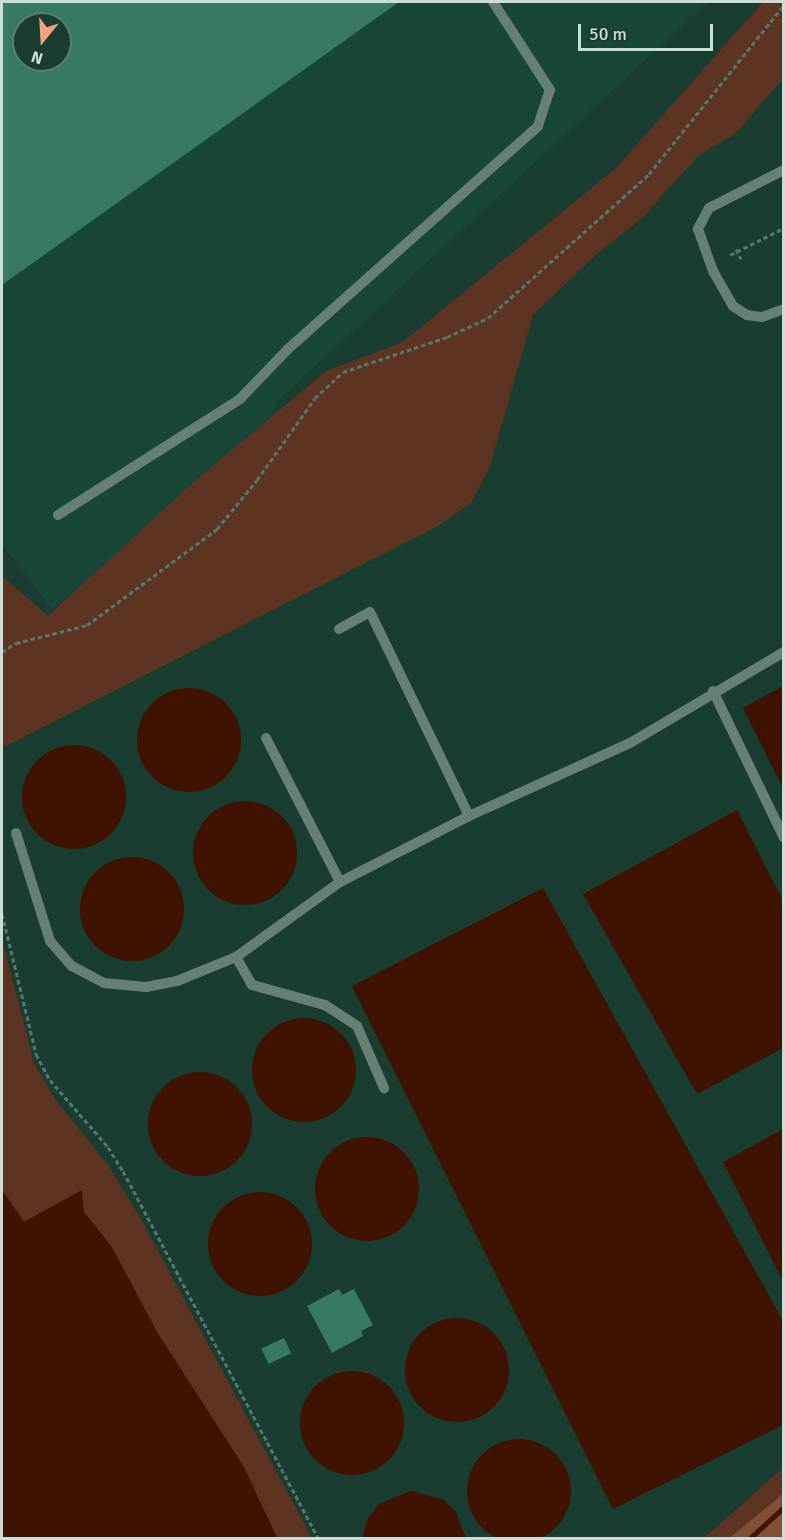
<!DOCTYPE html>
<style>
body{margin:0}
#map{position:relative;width:785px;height:1540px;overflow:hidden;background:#1a3d31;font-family:Signika,sans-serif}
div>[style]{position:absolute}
.built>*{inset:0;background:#184637}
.green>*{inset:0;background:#5d3421}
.forest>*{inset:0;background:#814e36}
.water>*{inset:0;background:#3f1300}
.round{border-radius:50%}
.stream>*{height:5px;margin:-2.5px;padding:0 2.5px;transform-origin:2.5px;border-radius:2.5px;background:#3f1300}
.building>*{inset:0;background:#377963;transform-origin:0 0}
.path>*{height:3px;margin-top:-1.5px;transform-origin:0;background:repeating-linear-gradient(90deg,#59766c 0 4.5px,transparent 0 7.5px)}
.service>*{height:10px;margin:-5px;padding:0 5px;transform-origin:5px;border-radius:5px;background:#668076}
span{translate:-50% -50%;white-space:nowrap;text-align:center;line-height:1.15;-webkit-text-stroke:4.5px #1a3d31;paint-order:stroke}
.frame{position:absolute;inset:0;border:3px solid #cbded6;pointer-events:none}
.north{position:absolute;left:12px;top:12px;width:60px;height:60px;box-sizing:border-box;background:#1a3d31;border:2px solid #617d73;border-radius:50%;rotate:198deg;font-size:16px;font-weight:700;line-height:24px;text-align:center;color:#cbded6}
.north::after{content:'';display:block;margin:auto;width:21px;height:27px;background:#f1a17c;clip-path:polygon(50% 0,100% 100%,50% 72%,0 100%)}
.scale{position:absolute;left:578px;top:24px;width:135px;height:27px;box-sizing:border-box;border:3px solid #cbded6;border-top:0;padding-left:8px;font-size:18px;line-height:21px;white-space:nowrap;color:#cbded6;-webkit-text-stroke:4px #1a3d31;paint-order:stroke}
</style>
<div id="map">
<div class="built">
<div style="clip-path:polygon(evenodd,2px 2px,708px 2px,281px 398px,231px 489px,52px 609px,2px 545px,2px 2px,24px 24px,60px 24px,60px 60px,24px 60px,24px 24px)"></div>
</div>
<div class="green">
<div style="clip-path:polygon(763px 2px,783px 2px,783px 79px,735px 134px,699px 155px,641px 219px,598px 253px,533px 315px,489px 469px,471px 503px,438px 526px,2px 748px,2px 576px,48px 616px,196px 480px,326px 371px,403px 342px,616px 168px)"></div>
<div style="clip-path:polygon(2px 939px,34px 1063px,55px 1099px,108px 1165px,141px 1219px,312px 1538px,126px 1538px,2px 1310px)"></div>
<div style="clip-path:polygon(783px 1468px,783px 1538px,704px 1538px)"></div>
</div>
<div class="forest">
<div style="clip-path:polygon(783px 1493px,783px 1538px,729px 1538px,776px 1500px)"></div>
</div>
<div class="water">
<div style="clip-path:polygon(783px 686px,783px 788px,743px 708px)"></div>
<div class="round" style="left:137px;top:688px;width:104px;height:104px"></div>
<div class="round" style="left:22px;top:745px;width:104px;height:104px"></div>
<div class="round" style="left:193px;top:801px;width:104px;height:104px"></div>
<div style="clip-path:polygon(737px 810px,783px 901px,783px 1048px,697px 1094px,583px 894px)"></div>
<div class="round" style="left:80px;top:857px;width:104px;height:104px"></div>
<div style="clip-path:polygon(543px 888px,783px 1321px,783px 1425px,613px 1509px,352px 986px)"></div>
<div class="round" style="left:252px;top:1018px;width:104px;height:104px"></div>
<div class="round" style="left:148px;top:1072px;width:104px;height:104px"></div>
<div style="clip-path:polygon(783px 1129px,783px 1281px,723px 1162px)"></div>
<div class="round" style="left:315px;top:1137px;width:104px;height:104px"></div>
<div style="clip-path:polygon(2px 1190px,24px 1222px,82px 1190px,84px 1212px,112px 1247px,157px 1332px,244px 1467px,277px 1538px,2px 1538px)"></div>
<div class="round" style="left:208px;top:1192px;width:104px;height:104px"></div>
<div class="round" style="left:405px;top:1318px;width:104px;height:104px"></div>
<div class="round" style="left:300px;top:1371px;width:104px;height:104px"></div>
<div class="round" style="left:467px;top:1439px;width:104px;height:104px"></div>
<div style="clip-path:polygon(411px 1491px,444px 1500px,456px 1512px,466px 1538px,362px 1538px,368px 1518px,379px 1504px)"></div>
</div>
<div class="stream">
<div style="left:750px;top:1538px;width:46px;rotate:-42.4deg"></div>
</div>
<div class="building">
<div style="clip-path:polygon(evenodd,2px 2px,399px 2px,2px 285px,2px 2px,24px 24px,60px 24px,60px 60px,24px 60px,24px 24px)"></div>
<div style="clip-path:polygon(339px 1289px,342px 1295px,354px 1289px,373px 1325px,361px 1331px,363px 1336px,332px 1353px,307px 1306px)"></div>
<div style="left:284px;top:1338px;width:17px;height:25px;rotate:65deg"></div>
</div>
<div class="path">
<div style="left:736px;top:249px;width:11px;rotate:63deg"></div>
<div style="left:730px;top:255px;width:60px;rotate:-26.6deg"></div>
<div style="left:2px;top:652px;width:17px;rotate:-33deg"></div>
<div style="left:16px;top:643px;width:73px;rotate:-14.2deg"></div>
<div style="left:87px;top:625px;width:162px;rotate:-36.4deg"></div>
<div style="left:217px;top:529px;width:63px;rotate:-50.8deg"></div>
<div style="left:257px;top:480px;width:100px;rotate:-54.7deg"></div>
<div style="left:315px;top:398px;width:38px;rotate:-43deg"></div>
<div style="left:343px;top:372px;width:110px;rotate:-18.6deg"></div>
<div style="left:447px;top:337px;width:45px;rotate:-24.9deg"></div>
<div style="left:488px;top:318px;width:216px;rotate:-41.8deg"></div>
<div style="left:649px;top:174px;width:216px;rotate:-51.4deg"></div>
<div style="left:2px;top:914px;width:144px;rotate:76.3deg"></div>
<div style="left:36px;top:1054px;width:30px;rotate:62deg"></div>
<div style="left:50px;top:1080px;width:89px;rotate:49.1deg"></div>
<div style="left:108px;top:1147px;width:28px;rotate:58deg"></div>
<div style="left:123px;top:1171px;width:416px;rotate:62deg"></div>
</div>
<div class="service">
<div style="left:784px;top:170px;width:84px;rotate:153.1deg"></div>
<div style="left:709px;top:208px;width:24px;rotate:118deg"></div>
<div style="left:698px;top:229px;width:45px;rotate:70.3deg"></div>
<div style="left:713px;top:271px;width:40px;rotate:60.3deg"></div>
<div style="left:733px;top:306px;width:17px;rotate:33deg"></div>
<div style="left:747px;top:315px;width:15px;rotate:8deg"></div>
<div style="left:762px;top:317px;width:23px;rotate:-20deg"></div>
<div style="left:58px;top:515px;width:216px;rotate:-32.5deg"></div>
<div style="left:240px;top:399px;width:69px;rotate:-46.2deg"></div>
<div style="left:288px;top:349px;width:335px;rotate:-41.7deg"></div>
<div style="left:538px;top:126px;width:38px;rotate:-72deg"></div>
<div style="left:550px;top:90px;width:105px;rotate:-122.9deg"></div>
<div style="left:339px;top:629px;width:35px;rotate:-29deg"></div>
<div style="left:370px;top:612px;width:227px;rotate:64.1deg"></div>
<div style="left:713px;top:691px;width:163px;rotate:64.2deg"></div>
<div style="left:266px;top:738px;width:162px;rotate:62.8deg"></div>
<div style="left:340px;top:882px;width:145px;rotate:-27.1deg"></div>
<div style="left:469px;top:816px;width:177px;rotate:-24.4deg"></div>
<div style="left:630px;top:743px;width:179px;rotate:-30.6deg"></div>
<div style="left:16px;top:833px;width:113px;rotate:72.5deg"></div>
<div style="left:50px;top:941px;width:33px;rotate:49deg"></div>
<div style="left:72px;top:966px;width:36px;rotate:28deg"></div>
<div style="left:104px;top:983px;width:42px;rotate:5.4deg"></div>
<div style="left:146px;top:987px;width:32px;rotate:-11deg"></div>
<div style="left:177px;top:981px;width:64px;rotate:-22.1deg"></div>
<div style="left:340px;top:882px;width:128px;rotate:144.2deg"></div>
<div style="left:236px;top:957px;width:32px;rotate:60deg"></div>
<div style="left:252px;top:985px;width:76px;rotate:15.3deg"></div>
<div style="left:325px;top:1005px;width:38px;rotate:33deg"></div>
<div style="left:357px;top:1026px;width:68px;rotate:66.5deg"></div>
</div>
<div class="frame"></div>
<div class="north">N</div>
<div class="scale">50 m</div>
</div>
